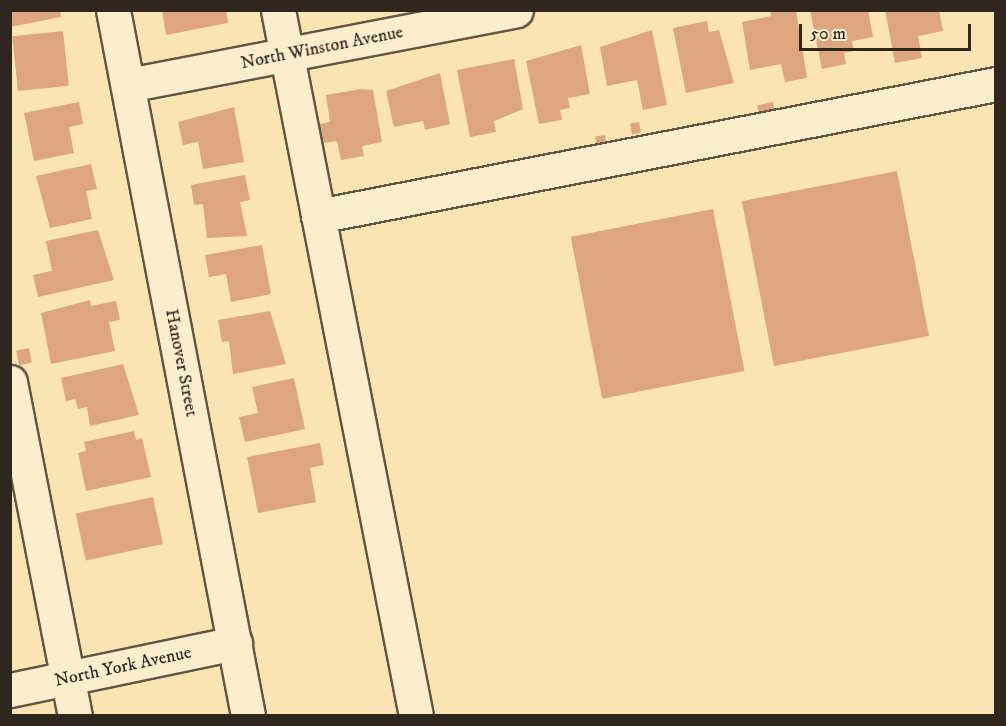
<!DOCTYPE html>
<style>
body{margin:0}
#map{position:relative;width:1006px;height:726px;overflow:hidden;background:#fae4b2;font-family:"IM FELL DW Pica",serif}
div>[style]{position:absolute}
.building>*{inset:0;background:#dda67f;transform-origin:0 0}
.roads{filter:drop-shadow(2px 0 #625643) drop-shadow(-2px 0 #625643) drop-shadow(0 2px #625643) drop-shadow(0 -2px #625643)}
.minor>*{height:33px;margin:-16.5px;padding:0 16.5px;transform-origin:16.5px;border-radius:16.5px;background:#fcedcd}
span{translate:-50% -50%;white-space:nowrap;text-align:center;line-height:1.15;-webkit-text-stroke:4.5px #fcedcd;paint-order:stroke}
.street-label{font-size:18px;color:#2f261e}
.frame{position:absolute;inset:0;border:12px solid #2f261e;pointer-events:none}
.scale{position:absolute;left:799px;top:24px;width:172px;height:27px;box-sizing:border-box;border:3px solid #2f261e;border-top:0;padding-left:8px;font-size:18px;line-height:21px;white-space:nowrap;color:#2f261e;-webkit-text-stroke:4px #fcedcd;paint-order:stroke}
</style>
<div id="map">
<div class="building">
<div style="clip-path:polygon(10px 10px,60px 10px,61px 17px,10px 27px)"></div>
<div style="clip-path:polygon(162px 10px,226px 10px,228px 23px,166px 35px)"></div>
<div style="clip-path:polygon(770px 10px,796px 10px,807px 78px,785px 82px,781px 64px,750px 70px,742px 22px,771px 16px)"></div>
<div style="clip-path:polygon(810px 10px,868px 10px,873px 37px,852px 41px,854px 51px,844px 53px,846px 64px,822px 69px)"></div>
<div style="clip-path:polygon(885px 10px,939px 10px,943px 31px,918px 36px,922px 58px,895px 63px)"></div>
<div style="clip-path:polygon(707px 21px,709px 32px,719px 30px,734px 83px,686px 93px,673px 28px)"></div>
<div style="clip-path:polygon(652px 30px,667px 105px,643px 110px,637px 80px,607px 86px,600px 47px)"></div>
<div style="left:63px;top:31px;width:55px;height:51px;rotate:84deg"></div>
<div style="clip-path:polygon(581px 45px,590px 94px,568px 98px,570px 108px,560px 110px,562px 120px,539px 124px,526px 61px)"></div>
<div style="clip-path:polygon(514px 59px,523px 109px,494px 121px,496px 132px,470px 137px,457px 70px)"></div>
<div style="clip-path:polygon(440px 73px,450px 124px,425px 130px,423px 121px,394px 127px,386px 91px)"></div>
<div style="clip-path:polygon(361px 89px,373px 90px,382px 142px,362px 146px,364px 156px,341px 160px,337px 141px,322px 143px,319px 124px,330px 122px,326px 95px)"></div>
<div style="clip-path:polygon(79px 102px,83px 124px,69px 127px,74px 153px,34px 161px,24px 113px)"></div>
<div style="left:773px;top:102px;width:14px;height:16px;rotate:78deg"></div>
<div style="clip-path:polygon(234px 107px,244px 162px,203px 169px,198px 142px,183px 145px,178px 122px)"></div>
<div style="left:639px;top:122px;width:11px;height:9px;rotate:80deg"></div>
<div style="left:605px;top:135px;width:13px;height:10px;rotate:81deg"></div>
<div style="clip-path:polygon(91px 164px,97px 189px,86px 191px,92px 219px,50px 228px,36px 176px)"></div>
<div style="left:897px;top:171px;width:168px;height:158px;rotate:79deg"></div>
<div style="clip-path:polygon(245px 175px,250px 200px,240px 202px,247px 236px,207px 238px,203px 204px,194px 205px,191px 185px)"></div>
<div style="left:713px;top:209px;width:165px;height:145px;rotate:79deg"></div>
<div style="clip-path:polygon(98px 230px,114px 280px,38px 297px,33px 275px,52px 271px,46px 241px)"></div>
<div style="clip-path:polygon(262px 245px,271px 294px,231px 302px,226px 274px,209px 277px,205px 255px)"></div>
<div style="clip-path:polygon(90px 300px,91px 306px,116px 301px,120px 320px,109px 322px,115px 351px,51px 364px,41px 313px)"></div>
<div style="clip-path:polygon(270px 311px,286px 364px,233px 374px,229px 341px,222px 342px,218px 320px)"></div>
<div style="left:29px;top:348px;width:15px;height:13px;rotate:79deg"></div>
<div style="clip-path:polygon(123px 364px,139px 415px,90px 426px,87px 407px,78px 409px,75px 399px,66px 401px,61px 378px)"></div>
<div style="clip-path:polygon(294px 378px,305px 429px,245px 442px,239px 417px,258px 413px,252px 387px)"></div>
<div style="clip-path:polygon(134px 431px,136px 440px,142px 438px,151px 477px,86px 491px,78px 453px,86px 451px,84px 442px)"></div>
<div style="clip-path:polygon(320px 443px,324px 465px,310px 468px,316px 502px,258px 513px,247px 457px)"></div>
<div style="left:153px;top:497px;width:48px;height:79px;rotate:78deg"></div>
</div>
<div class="roads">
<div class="minor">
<div style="left:113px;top:10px;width:719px;rotate:79.17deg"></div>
<div style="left:278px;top:10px;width:719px;rotate:78.94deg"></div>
<div style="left:128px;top:85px;width:395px;rotate:-10.9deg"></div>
<div style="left:318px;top:216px;width:691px;rotate:-11.02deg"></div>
<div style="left:10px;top:382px;width:340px;rotate:79deg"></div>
<div style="left:10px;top:690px;width:230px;rotate:-11.8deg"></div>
</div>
</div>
<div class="street-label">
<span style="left:322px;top:48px;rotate:-11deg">North Winston Avenue</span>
<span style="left:181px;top:363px;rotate:79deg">Hanover Street</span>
<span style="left:123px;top:667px;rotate:-12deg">North York Avenue</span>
</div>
<div class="frame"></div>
<div class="scale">50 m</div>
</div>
